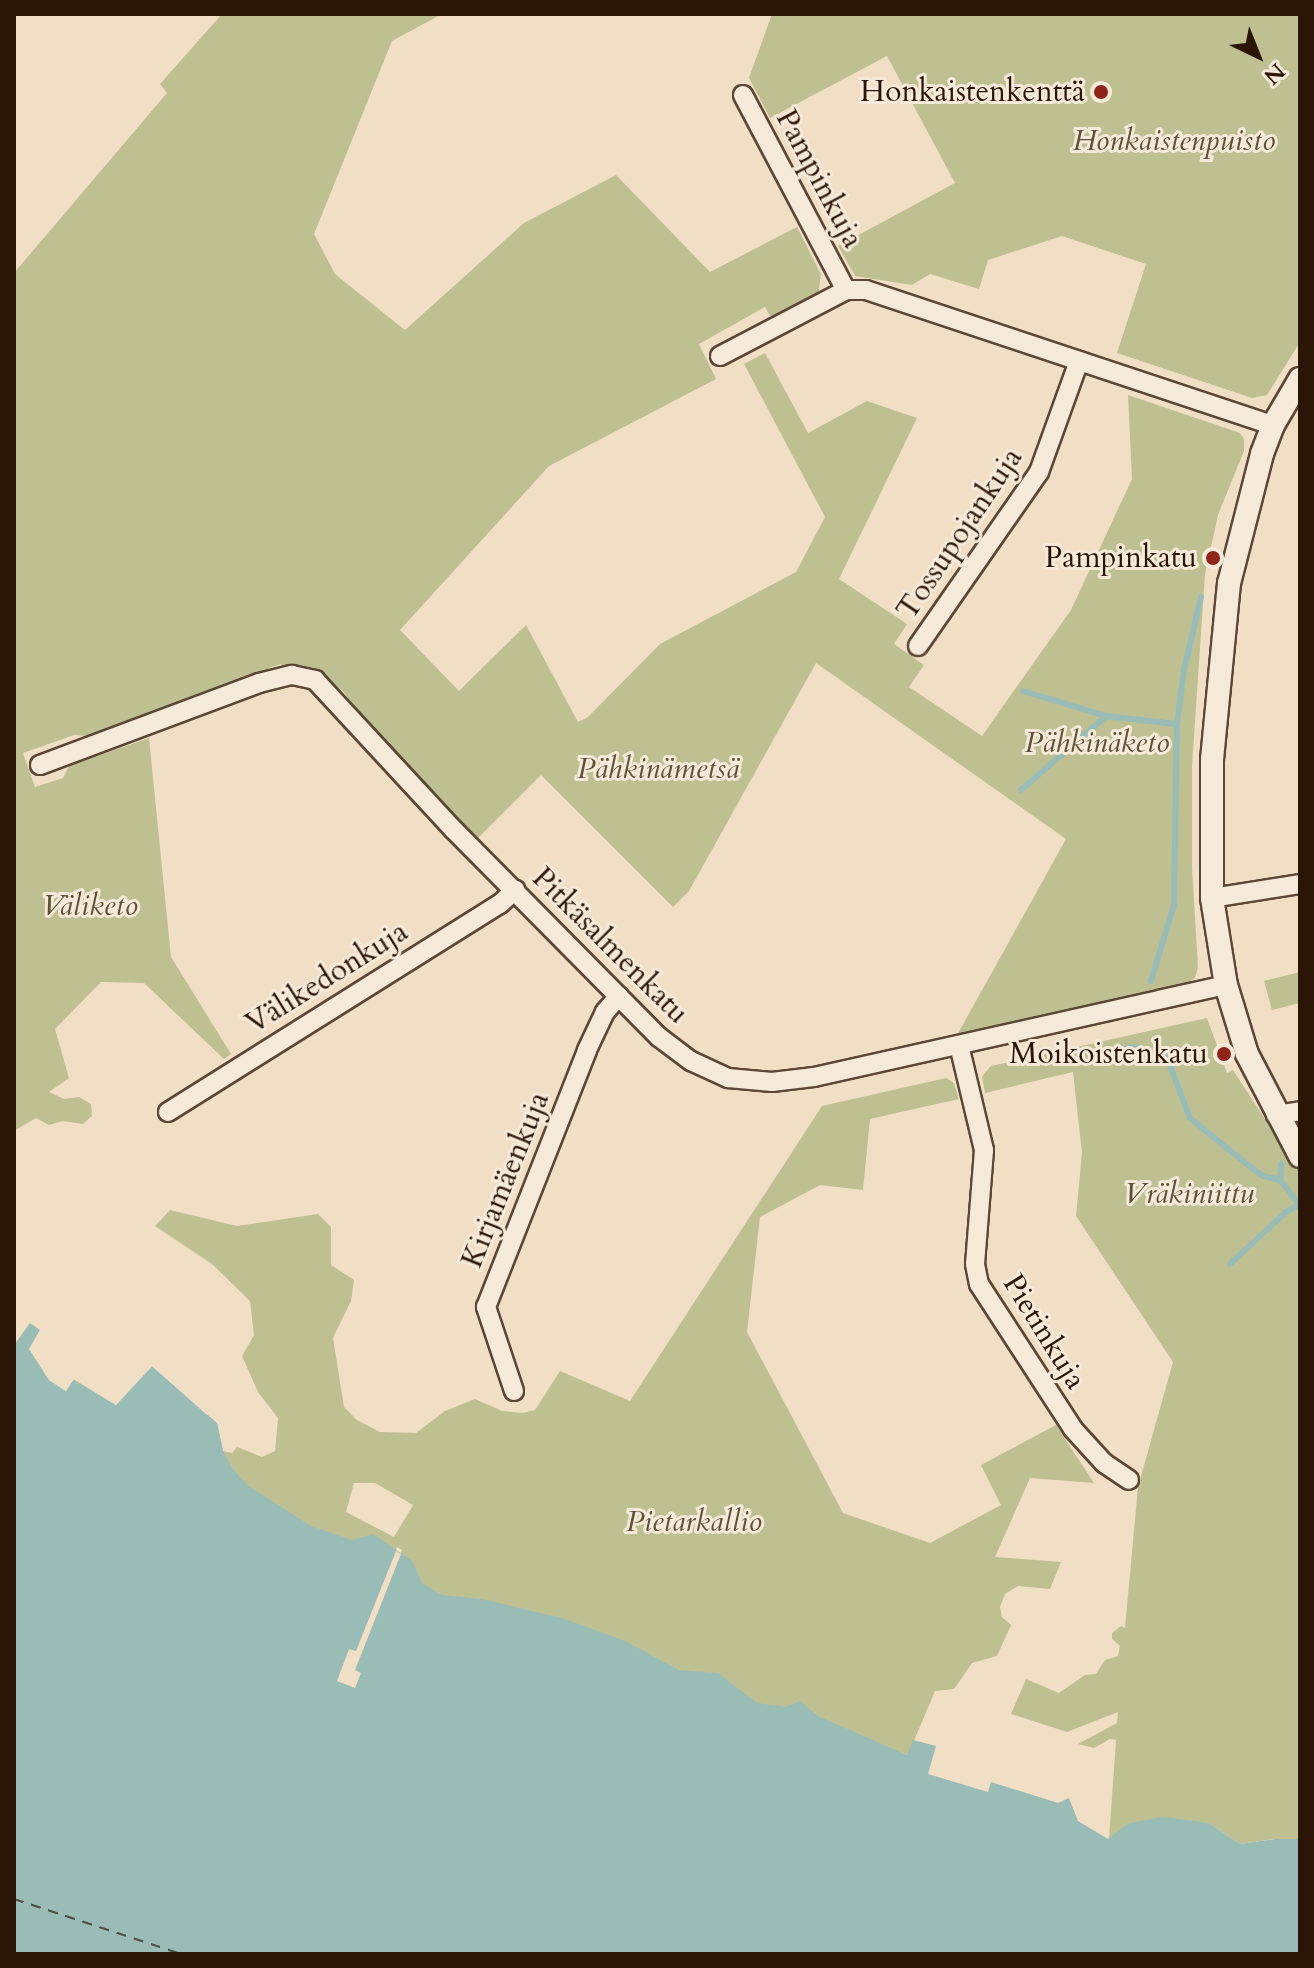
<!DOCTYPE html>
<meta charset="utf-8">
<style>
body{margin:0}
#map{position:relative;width:1314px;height:1968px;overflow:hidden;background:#f0dec5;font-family:Cardo,serif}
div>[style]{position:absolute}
.green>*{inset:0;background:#bec091}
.water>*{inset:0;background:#9abcb7}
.pier>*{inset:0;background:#f0dec5}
.stream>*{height:6px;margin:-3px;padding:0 3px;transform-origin:3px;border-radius:3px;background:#9abcb7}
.ferry>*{height:2px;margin-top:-1px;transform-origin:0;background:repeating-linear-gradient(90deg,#514f44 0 10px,transparent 0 18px)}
.roads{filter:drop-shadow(2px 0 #5c4736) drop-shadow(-2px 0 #5c4736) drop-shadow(0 2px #5c4736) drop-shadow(0 -2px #5c4736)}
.minor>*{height:18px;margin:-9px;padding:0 9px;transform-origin:9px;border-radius:9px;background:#f5ead9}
.tertiary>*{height:22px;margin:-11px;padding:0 11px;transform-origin:11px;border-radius:11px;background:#f5ead9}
.dots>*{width:22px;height:22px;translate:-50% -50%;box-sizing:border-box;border:4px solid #f5ead9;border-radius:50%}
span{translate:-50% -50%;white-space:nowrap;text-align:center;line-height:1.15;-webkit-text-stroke:6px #f5ead9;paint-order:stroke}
.poi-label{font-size:30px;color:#2a1506}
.right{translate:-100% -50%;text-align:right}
.park-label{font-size:30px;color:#5e5137;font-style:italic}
.street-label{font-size:30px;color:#2a1506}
.frame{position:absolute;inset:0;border:16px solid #2a1506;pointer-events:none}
.north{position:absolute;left:1218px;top:16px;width:80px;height:80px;-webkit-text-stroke:6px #f5ead9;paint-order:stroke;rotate:137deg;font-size:22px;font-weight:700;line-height:32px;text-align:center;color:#2a1506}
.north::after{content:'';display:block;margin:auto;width:28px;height:36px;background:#2a1506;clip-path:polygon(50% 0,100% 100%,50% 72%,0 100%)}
</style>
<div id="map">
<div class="green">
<div style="clip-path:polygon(222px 14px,442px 14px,392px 41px,314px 234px,335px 274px,405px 330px,524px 223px,616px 175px,710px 272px,797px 227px,821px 274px,818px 297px,773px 321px,765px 307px,699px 344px,716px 379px,549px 466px,400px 630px,459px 691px,526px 625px,578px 722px,588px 717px,660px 644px,796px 572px,825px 517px,744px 364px,765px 353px,808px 433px,867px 401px,917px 418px,839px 579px,907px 624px,894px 644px,924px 665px,909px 687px,982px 736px,1071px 610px,1132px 479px,1128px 395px,1240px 433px,1244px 439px,1244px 451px,1218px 515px,1205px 574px,1192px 766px,1192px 868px,1198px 967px,1195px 978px,1187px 984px,956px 1037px,1066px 839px,816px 663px,689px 891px,673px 907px,541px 775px,477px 839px,387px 749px,343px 691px,319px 672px,300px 667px,283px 669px,281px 664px,269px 668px,270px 671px,90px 736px,74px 735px,23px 753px,35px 787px,63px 778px,69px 766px,149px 738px,171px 957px,231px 1054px,224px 1059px,144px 983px,101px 982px,55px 1029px,69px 1078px,49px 1092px,64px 1099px,79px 1097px,91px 1104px,92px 1116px,83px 1124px,63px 1121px,49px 1125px,36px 1118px,14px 1131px,14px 273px,167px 93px,160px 84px)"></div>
<div style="clip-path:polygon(772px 14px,1300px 14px,1300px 342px,1267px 395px,1252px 398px,1117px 353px,1146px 264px,1062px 236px,988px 260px,979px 289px,930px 274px,912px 285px,855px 276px,838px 246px,955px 183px,887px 56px,770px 118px,749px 78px)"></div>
<div style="clip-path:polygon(1300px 972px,1300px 1003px,1272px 1010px,1264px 981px)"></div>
<div style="clip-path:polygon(1207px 1018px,1227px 1073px,1233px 1070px,1300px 1173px,1300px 1904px,1274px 1839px,1240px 1844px,1209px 1823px,1130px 1823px,1109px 1839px,1116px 1740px,1110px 1739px,1094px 1748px,1078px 1744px,1117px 1723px,1118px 1712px,1067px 1732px,1011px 1714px,1026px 1679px,1059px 1693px,1085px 1675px,1096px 1674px,1105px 1660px,1118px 1656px,1120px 1646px,1112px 1639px,1112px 1633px,1121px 1626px,1125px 1628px,1138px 1487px,1173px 1362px,1076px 1216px,1082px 1153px,1073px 1072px,985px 1093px,982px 1076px,991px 1066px)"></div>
<div style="clip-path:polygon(evenodd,946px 1078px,954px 1083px,959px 1099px,870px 1119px,863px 1190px,820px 1185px,760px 1217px,747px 1332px,843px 1513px,930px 1543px,1001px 1505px,981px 1465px,1056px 1425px,1094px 1483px,1030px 1478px,995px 1557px,1061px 1562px,1050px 1589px,1018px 1586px,1005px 1594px,1000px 1607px,1002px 1617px,1011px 1625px,997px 1656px,972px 1663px,954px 1689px,935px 1691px,908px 1755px,388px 1588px,402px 1550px,397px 1547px,384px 1582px,214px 1490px,218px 1427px,223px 1451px,232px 1453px,237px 1447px,262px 1457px,275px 1451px,278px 1418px,258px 1392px,242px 1356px,254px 1335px,250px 1301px,212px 1264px,155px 1226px,170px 1210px,237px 1226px,318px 1214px,331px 1227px,331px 1265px,354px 1280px,351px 1301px,333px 1338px,344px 1407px,357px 1420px,380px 1432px,416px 1433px,445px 1411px,475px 1399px,502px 1411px,522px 1413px,535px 1410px,560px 1371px,630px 1401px,822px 1106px,946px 1078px,354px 1483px,375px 1483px,413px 1505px,394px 1537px,346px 1512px,354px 1483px)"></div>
</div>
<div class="water">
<div style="clip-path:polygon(30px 1322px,40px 1330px,30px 1349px,49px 1380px,66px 1391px,73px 1379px,116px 1405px,152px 1366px,217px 1423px,223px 1451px,232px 1468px,247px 1485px,311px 1526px,352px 1540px,373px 1534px,412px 1561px,422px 1583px,442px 1595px,482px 1599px,562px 1618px,625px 1641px,679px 1670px,718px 1673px,757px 1703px,785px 1707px,800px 1701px,818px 1716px,907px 1755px,913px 1740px,936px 1746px,928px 1774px,988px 1792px,991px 1782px,1058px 1803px,1069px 1798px,1078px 1821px,1108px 1839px,1129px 1823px,1164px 1817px,1209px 1823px,1240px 1844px,1276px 1839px,1300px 1839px,1300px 1954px,14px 1954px,14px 1345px)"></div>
</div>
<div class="pier">
<div style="clip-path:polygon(31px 1319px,44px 1330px,34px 1348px,52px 1377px,65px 1385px,74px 1375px,116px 1400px,152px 1362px,210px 1412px,207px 1415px,152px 1366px,116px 1405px,74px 1379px,66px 1391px,49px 1380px,29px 1349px,40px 1330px,30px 1323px,14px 1345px,26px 1320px)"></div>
<div style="clip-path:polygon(396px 1551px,401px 1554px,355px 1670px,361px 1673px,355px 1688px,337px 1681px,349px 1649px,356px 1651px)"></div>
</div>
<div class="stream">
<div style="left:1023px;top:691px;width:87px;rotate:16.8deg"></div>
<div style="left:1106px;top:716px;width:71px;rotate:6.4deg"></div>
<div style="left:1021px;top:790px;width:113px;rotate:-41deg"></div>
<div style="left:1151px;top:981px;width:79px;rotate:-73.2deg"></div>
<div style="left:1174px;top:905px;width:181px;rotate:-89.1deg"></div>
<div style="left:1177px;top:724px;width:54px;rotate:-82.6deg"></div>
<div style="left:1184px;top:670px;width:75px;rotate:-76.9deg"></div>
<div style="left:1164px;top:1050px;width:73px;rotate:69.1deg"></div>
<div style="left:1190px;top:1118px;width:76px;rotate:39.1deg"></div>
<div style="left:1249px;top:1166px;width:17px;rotate:36deg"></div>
<div style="left:1263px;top:1176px;width:17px;rotate:13deg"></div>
<div style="left:1280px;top:1180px;width:33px;rotate:52deg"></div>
<div style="left:1093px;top:1053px;width:43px;rotate:-7.9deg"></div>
<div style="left:1136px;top:1047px;width:34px;rotate:24deg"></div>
<div style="left:1280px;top:1180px;width:16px;rotate:-86deg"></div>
<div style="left:1230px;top:1264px;width:76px;rotate:-42.9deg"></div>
<div style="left:1286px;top:1212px;width:15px;rotate:-28deg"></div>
</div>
<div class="ferry">
<div style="left:14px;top:1899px;width:176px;rotate:18.2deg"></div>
</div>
<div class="roads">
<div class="minor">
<div style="left:743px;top:95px;width:221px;rotate:62.2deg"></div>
<div style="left:720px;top:356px;width:142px;rotate:-27.6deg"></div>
<div style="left:846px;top:290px;width:20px"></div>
<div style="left:866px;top:290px;width:429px;rotate:18.4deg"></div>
<div style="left:918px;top:646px;width:212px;rotate:-55.2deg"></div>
<div style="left:1039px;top:472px;width:118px;rotate:-70.2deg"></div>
<div style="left:40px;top:765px;width:234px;rotate:-20.5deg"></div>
<div style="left:259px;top:683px;width:34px;rotate:-14deg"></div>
<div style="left:292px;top:675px;width:24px;rotate:12deg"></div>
<div style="left:315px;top:680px;width:203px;rotate:47.2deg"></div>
<div style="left:453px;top:829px;width:293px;rotate:45.3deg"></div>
<div style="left:659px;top:1037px;width:40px;rotate:37deg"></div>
<div style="left:691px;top:1061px;width:41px;rotate:24.7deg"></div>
<div style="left:728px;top:1078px;width:44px;rotate:5.2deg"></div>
<div style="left:772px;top:1082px;width:42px;rotate:-6.8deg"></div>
<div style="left:814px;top:1077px;width:422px;rotate:-12.6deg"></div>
<div style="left:1212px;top:898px;width:89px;rotate:-9deg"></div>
<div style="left:959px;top:1045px;width:108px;rotate:76.6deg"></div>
<div style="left:984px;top:1150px;width:114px;rotate:94.5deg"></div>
<div style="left:975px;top:1264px;width:20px;rotate:79deg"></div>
<div style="left:979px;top:1284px;width:173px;rotate:57deg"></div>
<div style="left:1073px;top:1429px;width:46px;rotate:47.6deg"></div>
<div style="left:1104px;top:1463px;width:30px;rotate:34deg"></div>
<div style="left:168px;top:1112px;width:392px;rotate:-32.1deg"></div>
<div style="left:500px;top:904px;width:21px;rotate:-43deg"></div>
<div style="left:1276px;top:1115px;width:24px;rotate:-9deg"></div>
<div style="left:514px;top:1391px;width:89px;rotate:-108.4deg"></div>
<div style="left:486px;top:1307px;width:276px;rotate:-68.5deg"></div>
<div style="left:587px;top:1050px;width:42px;rotate:-64.7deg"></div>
<div style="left:605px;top:1012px;width:21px;rotate:-49deg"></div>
</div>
<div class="tertiary">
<div style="left:1300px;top:379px;width:53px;rotate:120.4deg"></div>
<div style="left:1273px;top:425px;width:31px;rotate:111deg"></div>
<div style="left:1262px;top:454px;width:133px;rotate:104.3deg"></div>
<div style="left:1229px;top:583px;width:177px;rotate:95.5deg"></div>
<div style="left:1212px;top:759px;width:139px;rotate:90deg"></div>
<div style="left:1212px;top:898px;width:88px;rotate:80.9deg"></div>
<div style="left:1226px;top:985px;width:72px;rotate:73.1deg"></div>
<div style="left:1247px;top:1054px;width:115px;rotate:62.5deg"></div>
</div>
</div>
<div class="dots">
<div style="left:1101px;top:92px;background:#8f2418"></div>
<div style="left:1213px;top:558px;background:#8f2418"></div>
<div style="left:1224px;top:1054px;background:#8f2418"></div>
</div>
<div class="poi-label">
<span class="right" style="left:1085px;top:92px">Honkaistenkenttä</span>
<span class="right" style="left:1197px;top:558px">Pampinkatu</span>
<span class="right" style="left:1208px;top:1054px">Moikoistenkatu</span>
</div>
<div class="park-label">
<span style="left:1174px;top:141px">Honkaistenpuisto</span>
<span style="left:1097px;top:743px">Pähkinäketo</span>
<span style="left:658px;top:769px">Pähkinämetsä</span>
<span style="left:90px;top:906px">Väliketo</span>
<span style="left:1189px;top:1194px">Vräkiniittu</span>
<span style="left:694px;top:1522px">Pietarkallio</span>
</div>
<div class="street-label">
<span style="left:819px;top:179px;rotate:62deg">Pampinkuja</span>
<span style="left:960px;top:534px;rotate:-56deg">Tossupojankuja</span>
<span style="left:610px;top:946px;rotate:45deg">Pitkäsalmenkatu</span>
<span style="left:327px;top:978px;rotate:-32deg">Välikedonkuja</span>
<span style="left:506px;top:1180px;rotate:-68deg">Kirjamäenkuja</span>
<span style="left:1044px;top:1332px;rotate:58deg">Pietinkuja</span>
</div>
<div class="frame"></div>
<div class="north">N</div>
</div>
